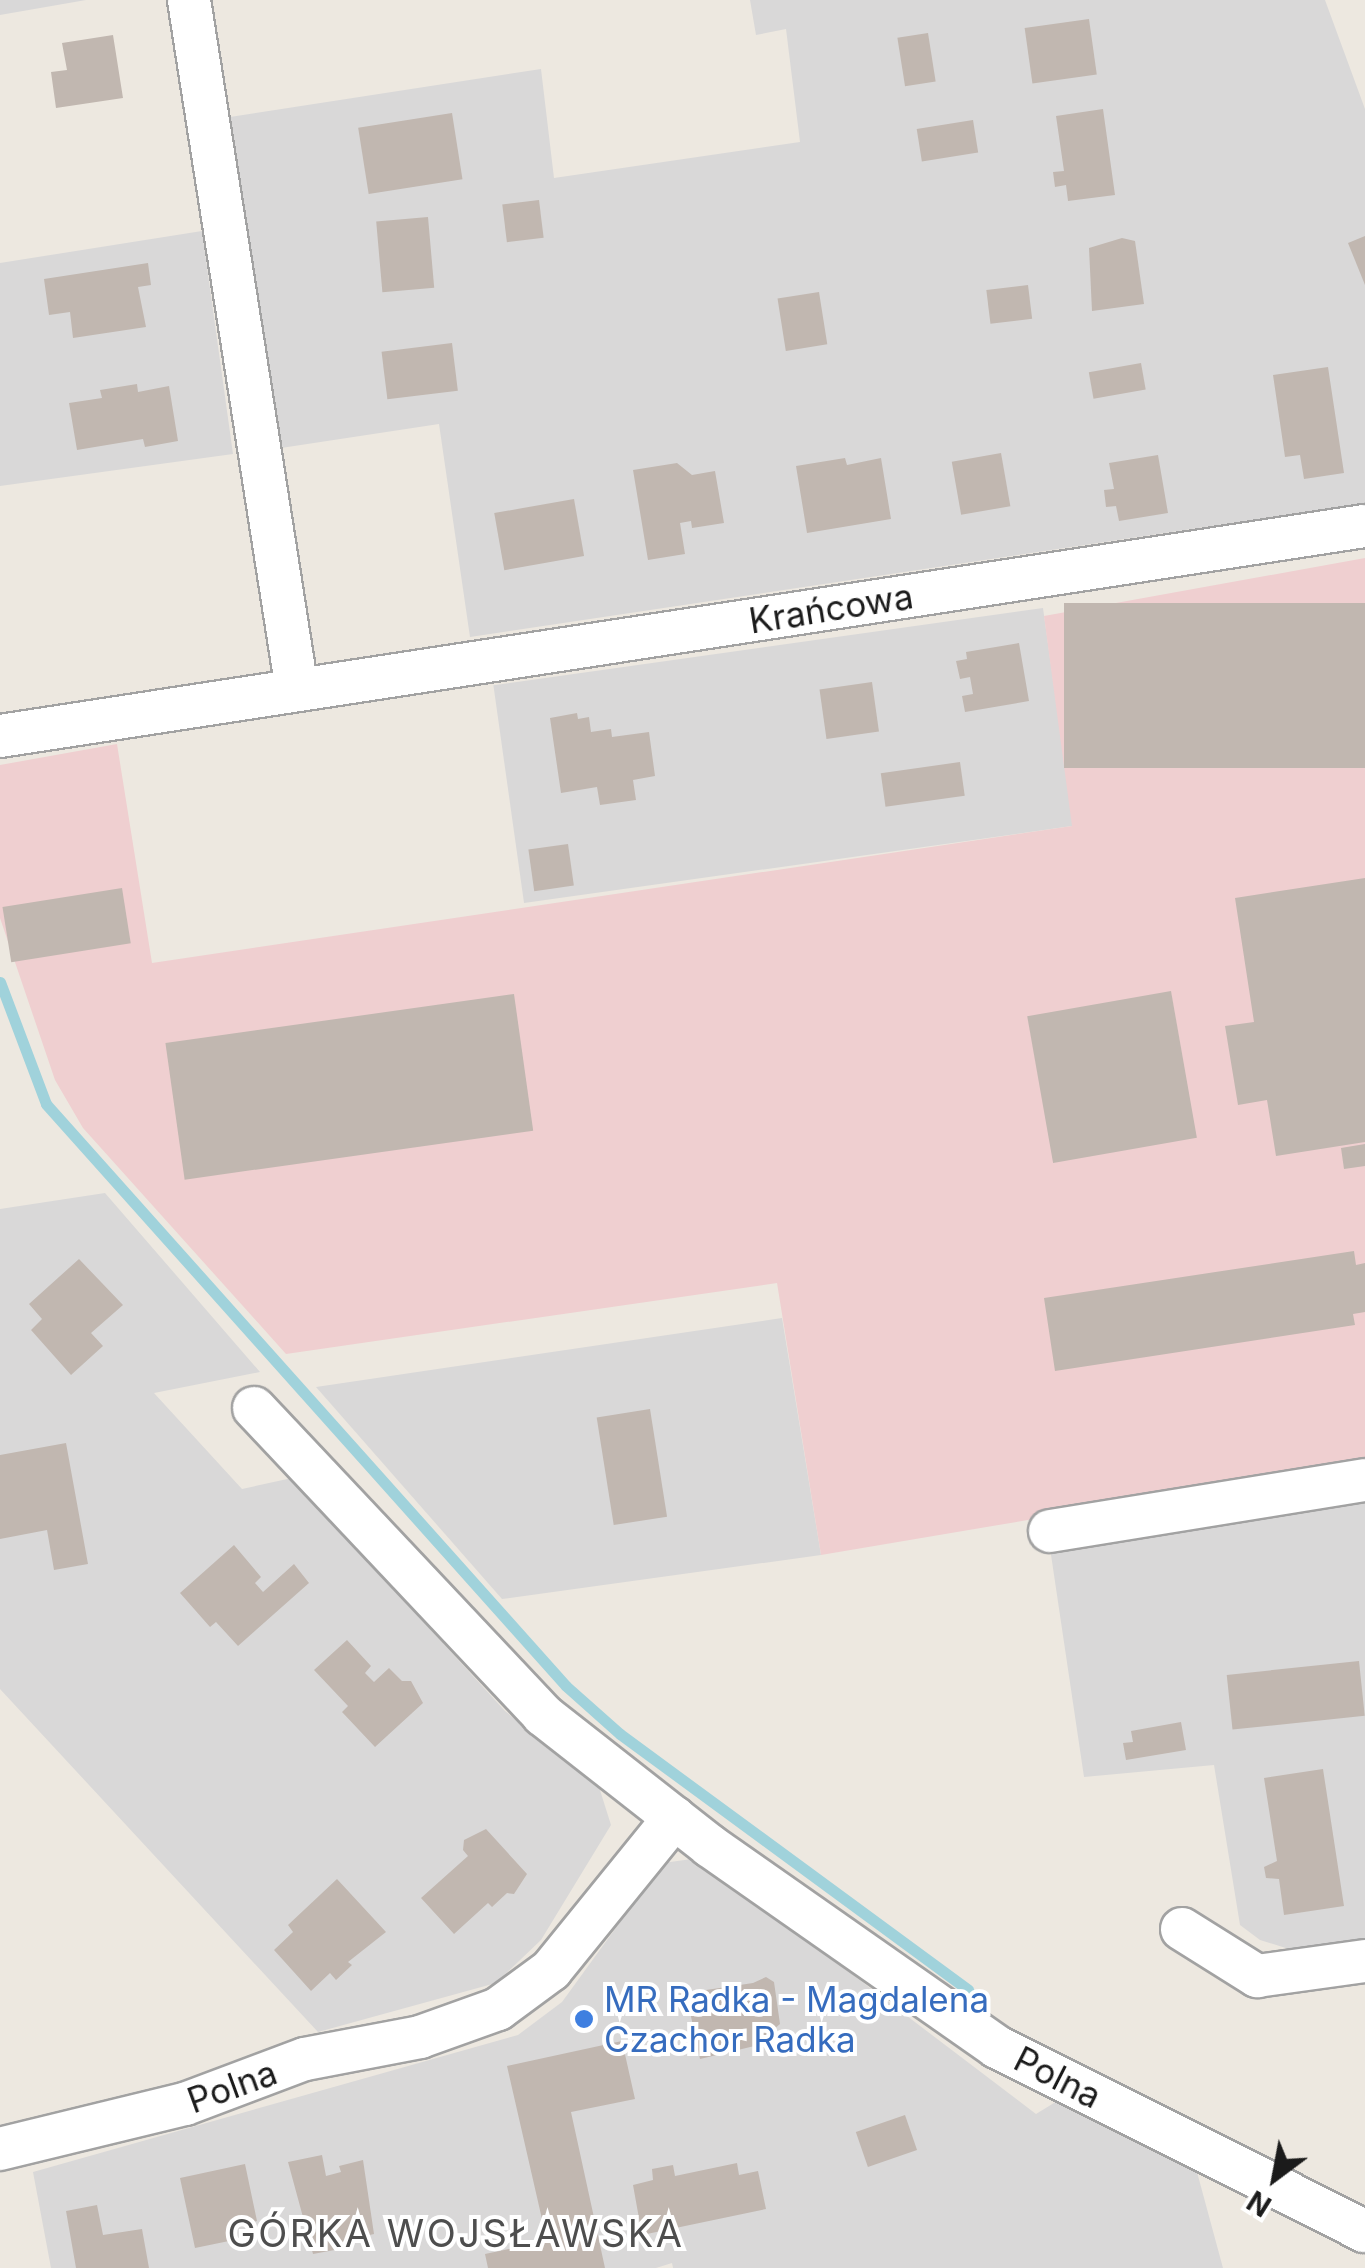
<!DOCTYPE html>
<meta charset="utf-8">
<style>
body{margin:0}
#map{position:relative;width:1365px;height:2268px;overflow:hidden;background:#ede8e0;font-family:Inter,sans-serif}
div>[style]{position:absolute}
.residential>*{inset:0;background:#d9d8d8;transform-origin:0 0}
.commercial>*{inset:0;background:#efcfd0}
.stream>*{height:11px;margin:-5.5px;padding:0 5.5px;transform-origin:5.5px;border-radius:5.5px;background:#a0d2db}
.building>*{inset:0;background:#c1b7b0;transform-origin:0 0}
.roads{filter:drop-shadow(2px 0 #a2a2a2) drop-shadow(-2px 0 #a2a2a2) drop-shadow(0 2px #a2a2a2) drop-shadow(0 -2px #a2a2a2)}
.minor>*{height:42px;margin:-21px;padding:0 21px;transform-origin:21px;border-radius:21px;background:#fff}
.dots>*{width:28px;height:28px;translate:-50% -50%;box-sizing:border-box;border:5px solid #fff;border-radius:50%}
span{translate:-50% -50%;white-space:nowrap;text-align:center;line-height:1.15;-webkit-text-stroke:8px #fff;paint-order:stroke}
.street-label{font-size:35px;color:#1b1b1b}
.shop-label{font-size:35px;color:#366cbe}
.left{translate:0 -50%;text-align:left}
.neighbourhood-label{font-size:38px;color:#4e4e4e;letter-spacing:2.5px}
.north{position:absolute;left:1225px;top:2128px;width:100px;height:100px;-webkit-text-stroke:8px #fff;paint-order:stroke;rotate:212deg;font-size:28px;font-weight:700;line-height:40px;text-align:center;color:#1b1b1b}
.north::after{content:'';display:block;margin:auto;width:35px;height:45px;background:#1b1b1b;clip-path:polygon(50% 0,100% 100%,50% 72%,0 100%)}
</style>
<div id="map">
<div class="residential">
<div style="clip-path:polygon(0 0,86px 0,0 15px)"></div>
<div style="clip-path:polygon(750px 0,1325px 0,1365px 109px,1365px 503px,470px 637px,439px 424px,281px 448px,230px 117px,541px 69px,554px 178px,800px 142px,786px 29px,756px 35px)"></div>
<div style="clip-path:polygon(202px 231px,233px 454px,0 486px,0 263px)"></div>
<div style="left:1043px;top:608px;width:220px;height:555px;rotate:82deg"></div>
<div style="clip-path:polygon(105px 1193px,260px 1372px,154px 1393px,242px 1489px,292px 1478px,505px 1711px,599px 1787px,611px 1825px,541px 1940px,496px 1983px,318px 2032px,0 1689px,0 1209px)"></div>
<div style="clip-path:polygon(782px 1318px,821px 1555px,502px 1599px,316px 1387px)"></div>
<div style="clip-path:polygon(1365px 1497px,1365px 1938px,1289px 1949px,1260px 1940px,1240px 1925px,1214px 1765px,1084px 1777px,1050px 1548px)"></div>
<div style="clip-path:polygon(699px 1858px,1036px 2114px,1067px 2095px,1194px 2161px,1223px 2268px,673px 2268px,672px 2263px,656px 2268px,51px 2268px,33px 2172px,518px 2035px,562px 2002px,663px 1863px)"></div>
</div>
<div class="commercial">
<div style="clip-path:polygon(1365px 558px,1365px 1463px,821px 1555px,777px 1283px,286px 1354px,83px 1128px,55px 1080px,0 918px,0 765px,117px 744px,152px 963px,1072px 826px,1044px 616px)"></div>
</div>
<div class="stream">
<div style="left:0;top:982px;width:130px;rotate:69.3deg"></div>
<div style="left:46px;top:1104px;width:780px;rotate:48.22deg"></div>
<div style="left:566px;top:1686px;width:72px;rotate:41.6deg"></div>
<div style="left:620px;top:1734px;width:432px;rotate:36.3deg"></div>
</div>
<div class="building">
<div style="left:1089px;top:19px;width:56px;height:65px;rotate:82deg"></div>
<div style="left:928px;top:33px;width:49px;height:31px;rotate:81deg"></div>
<div style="clip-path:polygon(113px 35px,123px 98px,56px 108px,51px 72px,67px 70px,62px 43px)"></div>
<div style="clip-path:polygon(1103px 109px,1115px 195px,1068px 201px,1066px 185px,1055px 187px,1053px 172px,1064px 171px,1056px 116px)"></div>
<div style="left:452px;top:113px;width:67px;height:95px;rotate:81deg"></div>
<div style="left:973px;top:120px;width:33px;height:57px;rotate:81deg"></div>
<div style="left:539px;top:200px;width:38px;height:37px;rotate:83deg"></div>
<div style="left:428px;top:217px;width:71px;height:52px;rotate:85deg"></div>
<div style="clip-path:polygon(1365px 236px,1365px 285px,1348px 243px)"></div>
<div style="clip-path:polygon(1122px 238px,1135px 241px,1144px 304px,1092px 311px,1089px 248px)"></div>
<div style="clip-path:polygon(148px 263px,151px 285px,138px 287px,146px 327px,73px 338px,70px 312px,49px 315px,44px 279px)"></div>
<div style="left:1028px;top:285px;width:34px;height:42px;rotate:83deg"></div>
<div style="left:819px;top:292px;width:53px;height:42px;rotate:81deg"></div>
<div style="left:452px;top:343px;width:48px;height:71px;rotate:83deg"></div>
<div style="left:1141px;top:363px;width:27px;height:53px;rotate:80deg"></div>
<div style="clip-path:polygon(1328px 367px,1344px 473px,1304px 479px,1300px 455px,1285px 457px,1273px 375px)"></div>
<div style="clip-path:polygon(137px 384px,138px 392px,169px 386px,178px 441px,145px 447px,143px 439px,77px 450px,69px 403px,102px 398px,100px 390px)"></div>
<div style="left:1001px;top:453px;width:54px;height:50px;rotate:80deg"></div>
<div style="clip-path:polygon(1158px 455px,1168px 513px,1119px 521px,1116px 506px,1106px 507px,1104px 490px,1114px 489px,1109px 463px)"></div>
<div style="clip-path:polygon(845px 458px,847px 465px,881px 458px,891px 519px,807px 533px,796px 466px)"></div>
<div style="clip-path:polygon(677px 463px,692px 475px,715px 471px,724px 523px,692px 528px,691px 521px,680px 523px,685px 554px,648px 560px,633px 470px)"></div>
<div style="left:574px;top:499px;width:58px;height:81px;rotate:80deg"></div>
<div style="left:1365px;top:603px;width:165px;height:301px;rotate:90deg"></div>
<div style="clip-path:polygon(1019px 643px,1029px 701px,965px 712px,962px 696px,973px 694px,970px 677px,960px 679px,956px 661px,967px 659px,966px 652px)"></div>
<div style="left:872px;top:682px;width:50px;height:53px;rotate:82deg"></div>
<div style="clip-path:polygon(577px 713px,578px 719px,589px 717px,591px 732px,611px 729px,612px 737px,649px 732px,655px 776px,633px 780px,636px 800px,600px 805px,597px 787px,561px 793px,550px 718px)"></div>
<div style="left:960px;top:762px;width:34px;height:80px;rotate:82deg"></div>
<div style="left:568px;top:844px;width:42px;height:40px;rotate:82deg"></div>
<div style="clip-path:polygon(1365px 878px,1365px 1142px,1276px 1156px,1267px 1100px,1238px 1105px,1225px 1026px,1254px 1022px,1235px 898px)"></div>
<div style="left:122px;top:888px;width:56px;height:121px;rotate:81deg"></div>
<div style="left:1171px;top:991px;width:149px;height:146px;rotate:80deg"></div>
<div style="left:514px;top:994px;width:138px;height:352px;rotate:82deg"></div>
<div style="clip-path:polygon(1365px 1144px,1365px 1166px,1344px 1169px,1341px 1148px)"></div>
<div style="clip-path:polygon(1354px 1251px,1356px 1265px,1365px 1263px,1365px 1312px,1353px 1314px,1355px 1325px,1055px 1371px,1044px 1298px)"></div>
<div style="clip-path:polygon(79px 1259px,123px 1305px,91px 1333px,103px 1346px,71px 1375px,31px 1330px,42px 1319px,29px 1304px)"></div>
<div style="left:650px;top:1409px;width:109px;height:54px;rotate:81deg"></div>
<div style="clip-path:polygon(66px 1443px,88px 1564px,54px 1570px,47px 1530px,0 1539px,0 1455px)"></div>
<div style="clip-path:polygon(234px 1545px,261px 1577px,255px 1583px,263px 1592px,294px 1564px,309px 1583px,238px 1646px,216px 1622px,210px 1627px,180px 1593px)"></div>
<div style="clip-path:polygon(347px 1640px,371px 1666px,365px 1673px,374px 1682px,389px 1668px,402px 1681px,411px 1681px,423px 1703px,375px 1747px,342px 1712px,348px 1706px,314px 1670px)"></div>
<div style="left:1359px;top:1661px;width:55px;height:133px;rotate:84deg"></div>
<div style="clip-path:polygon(1181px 1722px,1186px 1750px,1126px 1760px,1123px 1743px,1133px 1742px,1131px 1731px)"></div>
<div style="clip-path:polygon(1323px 1769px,1344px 1906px,1284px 1915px,1279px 1879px,1266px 1878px,1264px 1867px,1277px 1861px,1264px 1778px)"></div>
<div style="clip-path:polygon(486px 1829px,527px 1874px,514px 1894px,507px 1893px,492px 1907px,488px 1903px,454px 1934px,421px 1898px,468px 1856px,463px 1850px,464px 1840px)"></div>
<div style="clip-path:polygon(337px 1879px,386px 1932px,348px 1962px,352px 1965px,336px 1980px,330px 1973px,311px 1991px,274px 1950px,293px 1932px,288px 1925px)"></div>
<div style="clip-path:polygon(766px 1977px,774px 1982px,780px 2024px,766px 2036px,767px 2043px,700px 2059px,686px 1993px,753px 1983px)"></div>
<div style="clip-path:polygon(622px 2041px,635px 2099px,571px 2112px,605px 2268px,488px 2268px,485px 2254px,547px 2241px,507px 2066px)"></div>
<div style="left:905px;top:2115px;width:37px;height:52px;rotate:71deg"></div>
<div style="clip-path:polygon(322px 2155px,326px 2176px,341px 2172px,339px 2166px,363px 2160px,374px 2234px,343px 2241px,345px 2248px,313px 2254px,288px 2162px)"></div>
<div style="clip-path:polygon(737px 2163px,739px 2175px,758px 2171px,766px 2209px,642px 2235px,633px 2185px,653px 2180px,652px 2169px,673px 2165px,675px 2176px)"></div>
<div style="clip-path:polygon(245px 2164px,257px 2221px,227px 2228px,229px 2241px,195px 2248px,180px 2178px)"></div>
<div style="clip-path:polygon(97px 2205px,103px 2235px,142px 2229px,149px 2268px,76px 2268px,66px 2211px)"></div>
</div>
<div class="roads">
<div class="minor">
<div style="left:189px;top:0;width:698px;rotate:81.1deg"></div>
<div style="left:0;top:736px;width:1381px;rotate:-8.75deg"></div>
<div style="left:254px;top:1408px;width:422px;rotate:46.7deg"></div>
<div style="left:543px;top:1715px;width:212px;rotate:38.1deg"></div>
<div style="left:710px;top:1846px;width:350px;rotate:35deg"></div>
<div style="left:997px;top:2047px;width:411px;rotate:26.6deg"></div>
<div style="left:1050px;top:1531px;width:319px;rotate:-9.2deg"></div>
<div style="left:1182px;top:1929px;width:89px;rotate:32.1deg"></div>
<div style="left:1257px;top:1976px;width:109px;rotate:-7.9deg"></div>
<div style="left:0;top:2149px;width:190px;rotate:-13.7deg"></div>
<div style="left:185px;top:2104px;width:128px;rotate:-20.6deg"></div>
<div style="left:305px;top:2059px;width:117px;rotate:-10.8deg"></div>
<div style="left:420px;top:2037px;width:83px;rotate:-19.7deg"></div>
<div style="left:498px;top:2009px;width:66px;rotate:-36.3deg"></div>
<div style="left:551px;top:1970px;width:196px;rotate:-51deg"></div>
</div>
</div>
<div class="dots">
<div style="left:584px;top:2019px;background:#3f7fe0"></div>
</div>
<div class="street-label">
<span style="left:831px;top:608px;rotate:-9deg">Krańcowa</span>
<span style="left:1058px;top:2077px;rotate:27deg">Polna</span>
<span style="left:232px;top:2086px;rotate:-20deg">Polna</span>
</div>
<div class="shop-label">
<span class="left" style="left:604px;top:2019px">MR Radka - Magdalena<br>Czachor Radka</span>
</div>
<div class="neighbourhood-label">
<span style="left:456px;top:2234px">GÓRKA WOJSŁAWSKA</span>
</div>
<div class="north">N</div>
</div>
